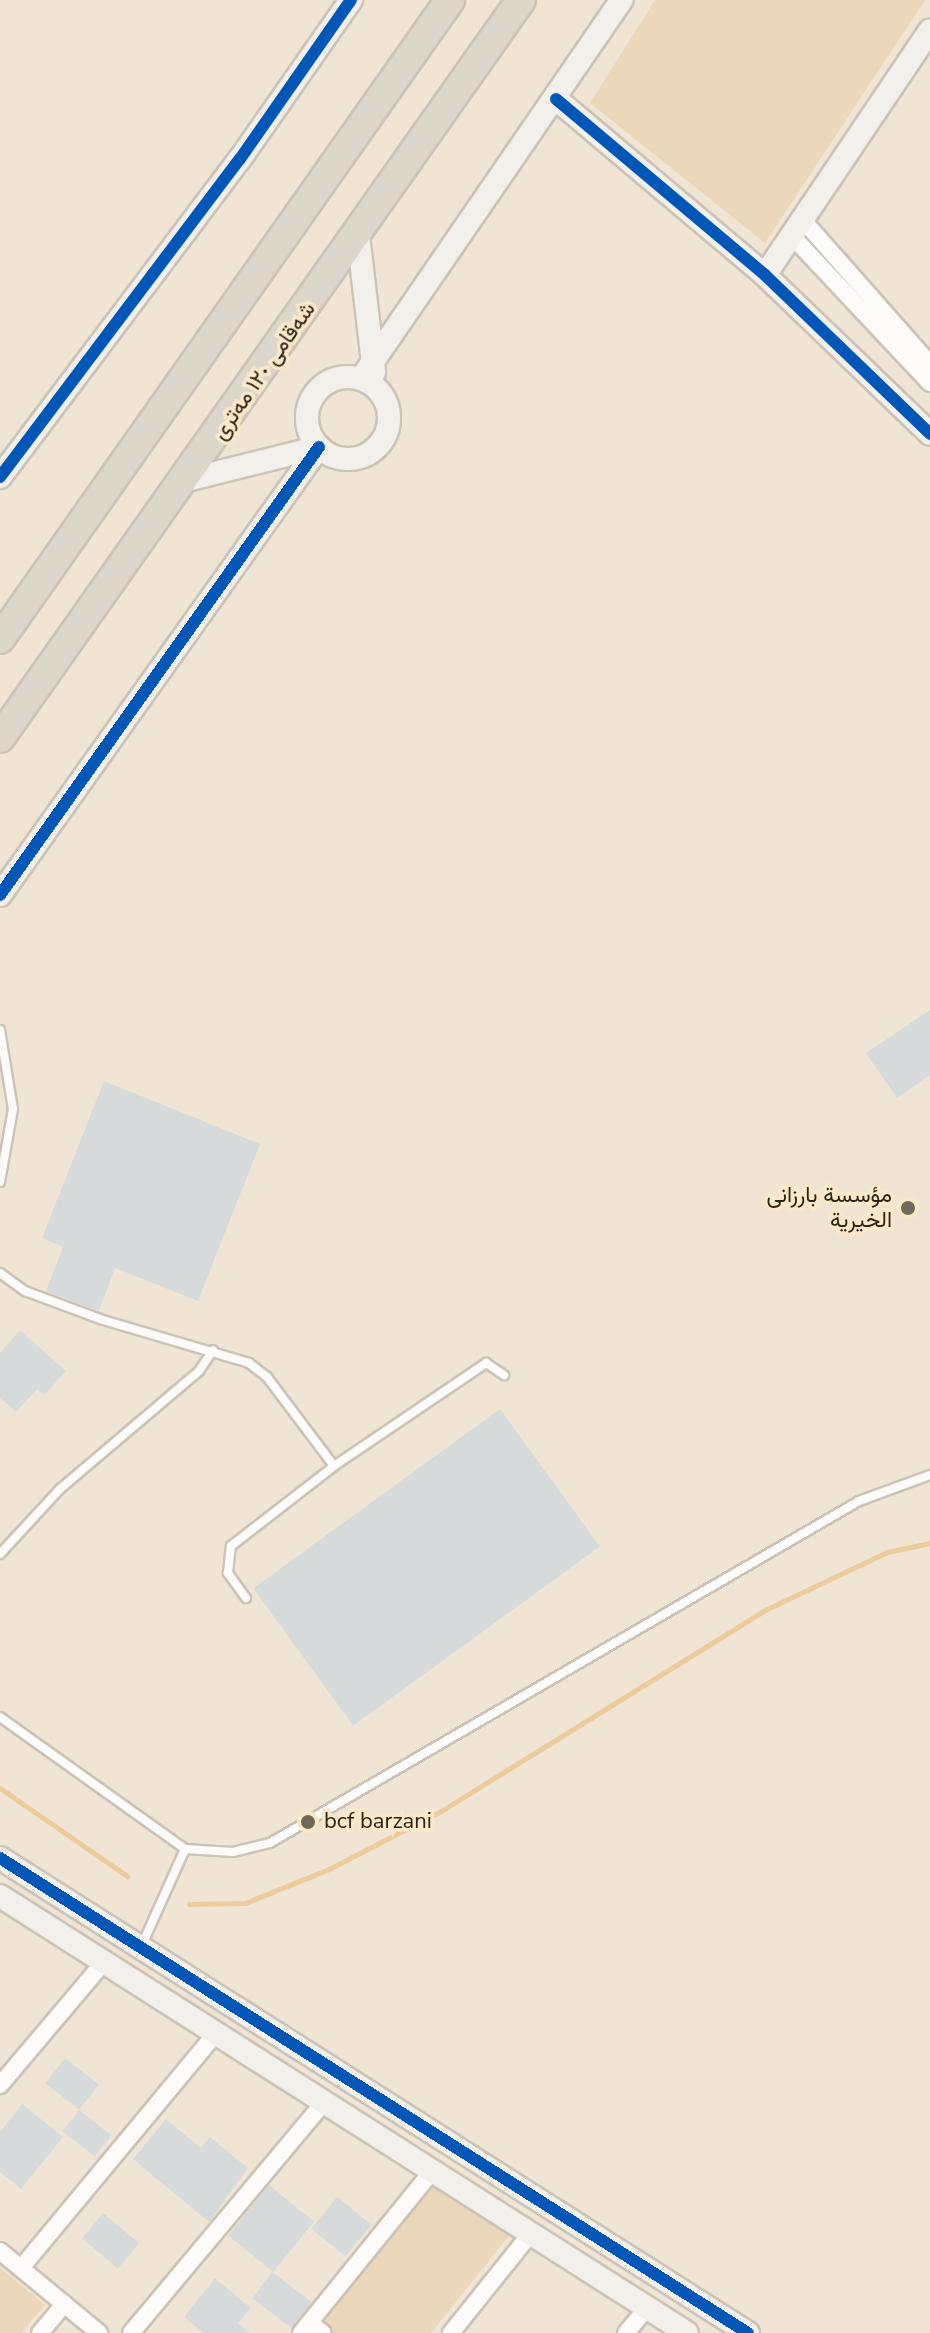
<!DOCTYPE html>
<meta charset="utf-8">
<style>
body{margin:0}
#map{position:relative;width:930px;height:2333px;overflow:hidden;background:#f0e5d5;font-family:"Nunito Sans",Vazirmatn,sans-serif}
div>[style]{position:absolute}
.green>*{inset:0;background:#ebd7b9}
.stream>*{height:5px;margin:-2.5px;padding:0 2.5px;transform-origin:2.5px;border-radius:2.5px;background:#eccc9a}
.building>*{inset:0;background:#d6dada;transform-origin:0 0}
.roads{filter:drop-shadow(2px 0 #ccc3b6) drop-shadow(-2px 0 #ccc3b6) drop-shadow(0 2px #ccc3b6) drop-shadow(0 -2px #ccc3b6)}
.lane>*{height:8px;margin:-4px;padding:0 4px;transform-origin:4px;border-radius:4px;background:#fdfbf9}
.street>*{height:16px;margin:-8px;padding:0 8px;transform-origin:8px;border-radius:8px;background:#fdfbf9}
.secondary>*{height:22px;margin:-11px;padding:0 11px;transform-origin:11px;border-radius:11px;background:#f3f0eb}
.secondary>.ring{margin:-11px;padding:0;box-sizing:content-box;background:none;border:22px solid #f3f0eb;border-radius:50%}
.highway>*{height:28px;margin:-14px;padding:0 14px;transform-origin:14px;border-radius:14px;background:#dcd6cb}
.cycleway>*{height:12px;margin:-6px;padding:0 6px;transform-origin:6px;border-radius:6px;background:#0057b8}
.dots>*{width:22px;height:22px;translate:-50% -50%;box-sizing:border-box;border:4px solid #fbe8ca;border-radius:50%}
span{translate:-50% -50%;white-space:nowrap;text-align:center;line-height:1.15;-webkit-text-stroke:7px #fbe8ca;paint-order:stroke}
.street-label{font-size:22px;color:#2c2419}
.poi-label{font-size:22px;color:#2c2419}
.right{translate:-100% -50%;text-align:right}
.left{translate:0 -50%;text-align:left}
</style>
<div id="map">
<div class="green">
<div style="clip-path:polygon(655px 0,925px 0,765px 243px,590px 103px)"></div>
<div style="clip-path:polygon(433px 2186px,509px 2236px,431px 2333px,328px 2333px,316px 2324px)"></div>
<div style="clip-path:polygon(0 2268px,45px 2305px,21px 2333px,0 2333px)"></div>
</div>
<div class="stream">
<div style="left:0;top:1788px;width:155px;rotate:34.7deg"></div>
<div style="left:189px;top:1904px;width:56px;rotate:-1deg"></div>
<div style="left:245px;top:1903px;width:91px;rotate:-22deg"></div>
<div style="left:329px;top:1869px;width:126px;rotate:-27.4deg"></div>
<div style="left:441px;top:1811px;width:384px;rotate:-31.8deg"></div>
<div style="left:767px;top:1609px;width:133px;rotate:-25.4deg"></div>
<div style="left:887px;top:1552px;width:44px;rotate:-11.8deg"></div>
</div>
<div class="building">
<div style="clip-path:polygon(930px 1010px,930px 1075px,897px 1098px,866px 1053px)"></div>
<div style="clip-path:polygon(104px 1081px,260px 1144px,198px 1301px,115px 1268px,99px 1311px,46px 1291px,63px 1247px,42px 1238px)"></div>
<div style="clip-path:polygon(20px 1330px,66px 1371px,44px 1395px,37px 1389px,16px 1412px,0 1398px,0 1353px)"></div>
<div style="left:500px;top:1409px;width:170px;height:305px;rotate:54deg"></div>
<div style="left:65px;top:2058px;width:43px;height:32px;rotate:38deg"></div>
<div style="clip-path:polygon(22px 2104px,63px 2137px,21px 2189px,0 2172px,0 2132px)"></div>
<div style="left:79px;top:2110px;width:41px;height:27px;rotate:38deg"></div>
<div style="clip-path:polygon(166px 2119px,201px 2148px,210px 2137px,248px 2168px,209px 2222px,133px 2159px)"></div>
<div style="left:269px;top:2185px;width:58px;height:65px;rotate:39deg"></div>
<div style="left:337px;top:2197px;width:44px;height:41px;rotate:39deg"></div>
<div style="left:103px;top:2213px;width:47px;height:33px;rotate:40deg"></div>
<div style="left:272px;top:2272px;width:50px;height:33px;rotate:37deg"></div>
<div style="clip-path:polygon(215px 2278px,251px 2308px,238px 2323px,250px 2333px,203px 2333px,184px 2317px)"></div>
</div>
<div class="roads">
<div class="lane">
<div style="left:0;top:1030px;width:80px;rotate:80.7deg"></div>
<div style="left:13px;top:1109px;width:74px;rotate:100.1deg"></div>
<div style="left:0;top:1273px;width:31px;rotate:36deg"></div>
<div style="left:25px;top:1291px;width:83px;rotate:20.4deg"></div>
<div style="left:103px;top:1320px;width:152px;rotate:16.4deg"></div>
<div style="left:249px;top:1363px;width:23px;rotate:38deg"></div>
<div style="left:267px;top:1377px;width:111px;rotate:53deg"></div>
<div style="left:0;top:1554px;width:88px;rotate:-47.3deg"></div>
<div style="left:60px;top:1489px;width:182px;rotate:-40.3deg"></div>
<div style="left:199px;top:1371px;width:25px;rotate:-56deg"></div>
<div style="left:246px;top:1598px;width:31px;rotate:-126deg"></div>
<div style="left:228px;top:1573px;width:27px;rotate:-84deg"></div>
<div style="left:231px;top:1546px;width:130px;rotate:-37.8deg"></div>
<div style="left:334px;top:1466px;width:184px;rotate:-34.1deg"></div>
<div style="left:486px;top:1363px;width:22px;rotate:34deg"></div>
<div style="left:0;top:1717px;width:227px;rotate:35.5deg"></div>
<div style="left:185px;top:1849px;width:48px;rotate:3.6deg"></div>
<div style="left:233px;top:1852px;width:38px;rotate:-14deg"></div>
<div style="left:270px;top:1843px;width:681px;rotate:-30.14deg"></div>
<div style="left:859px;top:1501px;width:76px;rotate:-20.1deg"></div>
<div style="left:141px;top:1947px;width:107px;rotate:-65.8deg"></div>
</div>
<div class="street">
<div style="left:802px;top:219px;width:193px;rotate:48.6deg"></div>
<div style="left:791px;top:235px;width:203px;rotate:46.8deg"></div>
<div style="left:0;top:2085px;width:161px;rotate:-49.8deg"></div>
<div style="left:0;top:2251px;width:129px;rotate:39.6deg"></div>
<div style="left:21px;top:2268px;width:305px;rotate:-50.3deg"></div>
<div style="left:310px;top:2323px;width:16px;rotate:38deg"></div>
<div style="left:40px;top:2333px;width:38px;rotate:-50deg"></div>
<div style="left:131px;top:2333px;width:301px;rotate:-50.1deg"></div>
<div style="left:301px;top:2333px;width:208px;rotate:-51deg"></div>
<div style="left:451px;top:2333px;width:128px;rotate:-51.3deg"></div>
<div style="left:626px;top:2333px;width:33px;rotate:-50deg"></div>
</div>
<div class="secondary">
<div style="left:556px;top:99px;width:273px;rotate:40.1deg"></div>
<div style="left:765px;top:275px;width:229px;rotate:43.9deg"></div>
<div style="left:358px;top:235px;width:138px;rotate:83.3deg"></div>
<div style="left:765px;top:275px;width:295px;rotate:-56deg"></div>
<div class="ring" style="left:307px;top:377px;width:60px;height:60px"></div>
<div style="left:361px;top:379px;width:460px;rotate:-55.5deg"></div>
<div style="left:0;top:477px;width:398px;rotate:-53deg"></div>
<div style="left:240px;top:159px;width:194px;rotate:-55.1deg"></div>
<div style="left:187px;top:480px;width:136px;rotate:-14deg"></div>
<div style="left:0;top:895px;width:550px;rotate:-54.55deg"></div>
<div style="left:0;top:1858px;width:886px;rotate:32.42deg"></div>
<div style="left:0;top:1896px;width:814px;rotate:32.46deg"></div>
</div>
<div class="highway">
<div style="left:0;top:639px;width:782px;rotate:-54.85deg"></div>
<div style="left:0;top:738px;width:903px;rotate:-54.78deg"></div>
</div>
</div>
<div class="cycleway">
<div style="left:556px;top:99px;width:273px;rotate:40.1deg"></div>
<div style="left:765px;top:275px;width:229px;rotate:43.9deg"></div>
<div style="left:0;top:477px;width:398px;rotate:-53deg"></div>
<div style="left:240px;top:159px;width:194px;rotate:-55.1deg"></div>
<div style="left:0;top:895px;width:550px;rotate:-54.55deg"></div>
<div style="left:0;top:1858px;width:886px;rotate:32.42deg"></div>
</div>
<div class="dots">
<div style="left:908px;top:1208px;background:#71685b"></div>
<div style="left:308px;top:1822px;background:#71685b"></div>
</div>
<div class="street-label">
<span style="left:264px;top:371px;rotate:-55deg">شەقامی ١٢٠ مەتری</span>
</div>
<div class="poi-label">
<span class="right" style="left:892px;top:1208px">مؤسسة بارزانی<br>الخیریة</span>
<span class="left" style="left:324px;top:1822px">bcf barzani</span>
</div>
</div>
